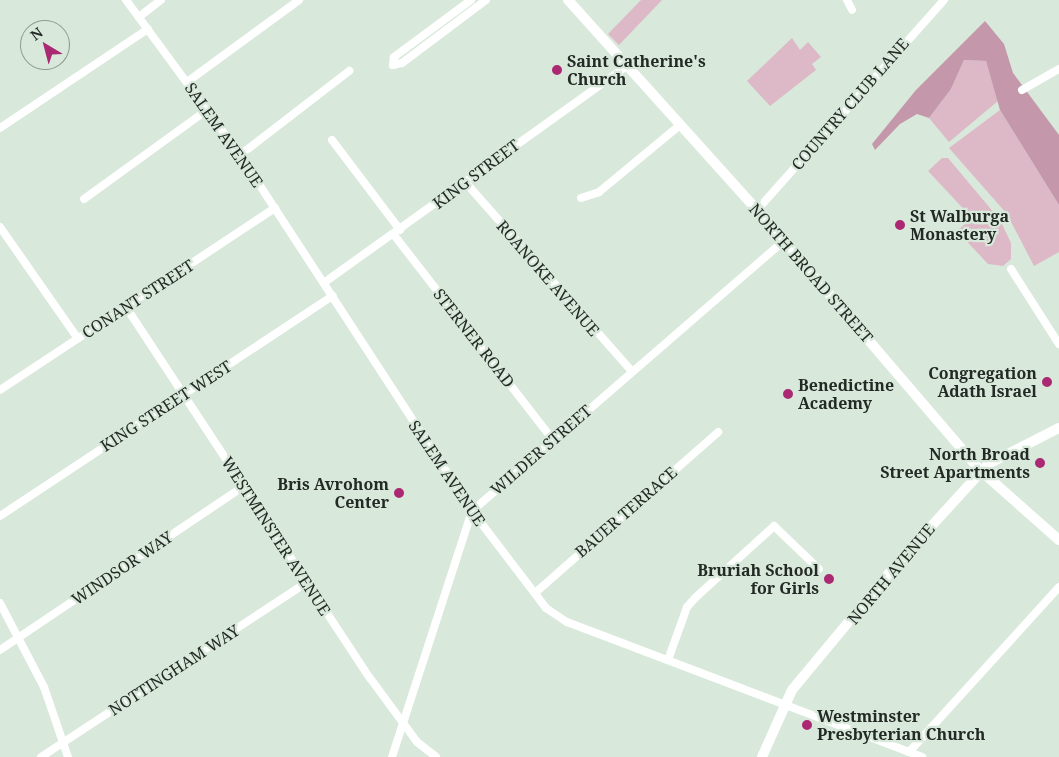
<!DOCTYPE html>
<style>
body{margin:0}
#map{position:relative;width:1059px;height:757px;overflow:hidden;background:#d8e8da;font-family:"Noto Serif",serif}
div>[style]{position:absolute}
.green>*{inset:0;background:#ddb9c8}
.forest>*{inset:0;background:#c497ab}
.minor>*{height:8px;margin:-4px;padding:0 4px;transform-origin:4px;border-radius:4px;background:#fff}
.major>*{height:10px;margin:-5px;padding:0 5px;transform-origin:5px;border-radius:5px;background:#fff}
.dots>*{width:14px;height:14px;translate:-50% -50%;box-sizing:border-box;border:2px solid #d8e8da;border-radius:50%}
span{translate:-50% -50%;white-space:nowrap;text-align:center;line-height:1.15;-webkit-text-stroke:4.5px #d8e8da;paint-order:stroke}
.poi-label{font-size:16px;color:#232924;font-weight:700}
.left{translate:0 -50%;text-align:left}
.right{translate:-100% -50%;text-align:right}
.street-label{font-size:16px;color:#232924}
.north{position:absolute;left:20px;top:20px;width:50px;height:50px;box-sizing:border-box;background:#d8e8da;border:1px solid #909c91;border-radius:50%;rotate:323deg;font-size:14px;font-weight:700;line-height:20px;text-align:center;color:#232924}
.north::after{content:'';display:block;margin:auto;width:18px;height:22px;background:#ab2872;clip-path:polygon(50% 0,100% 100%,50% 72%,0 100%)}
</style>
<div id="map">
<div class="green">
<div style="clip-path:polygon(641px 0,662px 0,619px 45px,608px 34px)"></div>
<div style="clip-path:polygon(792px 38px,800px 50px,808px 42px,821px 57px,812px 64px,816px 70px,770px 106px,747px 81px)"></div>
<div style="clip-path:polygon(964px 60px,986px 61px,998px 101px,949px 142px,929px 118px,951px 89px)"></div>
<div style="clip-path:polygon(1000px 110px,1059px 205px,1059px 252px,1034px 266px,1007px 214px,949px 148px)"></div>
<div style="clip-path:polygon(942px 158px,948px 158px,1000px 220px,1011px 243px,1011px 259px,1003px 266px,988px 264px,957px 231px,972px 218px,928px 171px)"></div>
</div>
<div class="forest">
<div style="clip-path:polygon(985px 21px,1004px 44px,1013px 73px,1059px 135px,1059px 205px,1000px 110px,986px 61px,964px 60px,951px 89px,929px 118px,917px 114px,900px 124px,875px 150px,872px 144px,916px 90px)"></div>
</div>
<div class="minor">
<div style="left:126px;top:0;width:192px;rotate:53.7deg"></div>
<div style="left:240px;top:155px;width:425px;rotate:56.9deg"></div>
<div style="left:472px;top:511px;width:122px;rotate:52.7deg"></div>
<div style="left:546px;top:608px;width:25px;rotate:34deg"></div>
<div style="left:567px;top:622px;width:380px;rotate:20.8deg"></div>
<div style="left:471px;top:0;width:96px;rotate:143.5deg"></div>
<div style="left:394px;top:57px;width:8px;rotate:97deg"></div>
<div style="left:393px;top:65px;width:9px;rotate:-13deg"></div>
<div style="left:402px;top:63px;width:105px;rotate:-36.9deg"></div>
<div style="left:847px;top:0;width:11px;rotate:63deg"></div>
<div style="left:139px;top:17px;width:28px;rotate:-38deg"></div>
<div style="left:187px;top:82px;width:139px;rotate:-36.2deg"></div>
<div style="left:1022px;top:90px;width:43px;rotate:-29.6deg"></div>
<div style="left:0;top:128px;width:178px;rotate:-33.8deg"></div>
<div style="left:332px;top:140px;width:113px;rotate:52.9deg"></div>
<div style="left:240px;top:155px;width:138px;rotate:-37.6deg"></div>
<div style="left:466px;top:183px;width:251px;rotate:48.6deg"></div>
<div style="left:581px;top:198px;width:19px;rotate:-18deg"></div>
<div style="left:599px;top:192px;width:105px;rotate:-39.6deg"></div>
<div style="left:84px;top:199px;width:152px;rotate:-35.9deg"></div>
<div style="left:757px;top:210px;width:281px;rotate:-48.3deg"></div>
<div style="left:0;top:227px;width:136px;rotate:55.1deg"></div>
<div style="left:394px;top:235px;width:259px;rotate:52.2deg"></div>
<div style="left:1011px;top:269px;width:89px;rotate:57.4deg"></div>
<div style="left:325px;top:282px;width:371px;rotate:-35.6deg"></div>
<div style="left:126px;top:307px;width:444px;rotate:56.7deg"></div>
<div style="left:370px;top:678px;width:79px;rotate:53.7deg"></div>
<div style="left:417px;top:742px;width:24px;rotate:38deg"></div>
<div style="left:0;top:390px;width:330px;rotate:-33.5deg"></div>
<div style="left:0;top:516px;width:399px;rotate:-33.5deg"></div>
<div style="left:535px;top:593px;width:244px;rotate:-41.3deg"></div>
<div style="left:0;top:603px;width:95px;rotate:62.4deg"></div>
<div style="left:44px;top:687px;width:74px;rotate:71.1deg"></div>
<div style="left:0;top:650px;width:294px;rotate:-33.9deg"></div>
<div style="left:668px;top:660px;width:56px;rotate:-70.3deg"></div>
<div style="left:687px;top:607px;width:12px;rotate:-48deg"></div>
<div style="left:695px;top:598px;width:107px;rotate:-42.3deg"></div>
<div style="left:774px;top:526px;width:62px;rotate:43.7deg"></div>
<div style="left:909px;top:752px;width:223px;rotate:-47.7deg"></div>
<div style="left:41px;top:757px;width:318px;rotate:-33.3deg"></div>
<div style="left:392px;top:757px;width:259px;rotate:-72deg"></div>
<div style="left:472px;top:511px;width:413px;rotate:-40.9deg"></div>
</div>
<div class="major">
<div style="left:568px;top:0;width:283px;rotate:48deg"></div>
<div style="left:757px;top:210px;width:344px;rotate:49.4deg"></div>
<div style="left:981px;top:471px;width:104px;rotate:41.5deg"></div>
<div style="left:762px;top:757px;width:73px;rotate:-65.9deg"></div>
<div style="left:792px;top:690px;width:161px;rotate:-50.3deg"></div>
<div style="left:895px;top:566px;width:138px;rotate:-47.6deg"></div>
<div style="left:988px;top:464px;width:80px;rotate:-26.9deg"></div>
</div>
<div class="dots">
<div style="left:557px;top:70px;background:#ab2872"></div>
<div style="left:900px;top:225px;background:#ab2872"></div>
<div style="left:1047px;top:382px;background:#ab2872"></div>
<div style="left:788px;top:394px;background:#ab2872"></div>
<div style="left:1040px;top:463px;background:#ab2872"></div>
<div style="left:399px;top:493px;background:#ab2872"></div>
<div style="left:829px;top:579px;background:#ab2872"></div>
<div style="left:807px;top:725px;background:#ab2872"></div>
</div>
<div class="poi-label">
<span class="left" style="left:567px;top:70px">Saint Catherine's<br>Church</span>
<span class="left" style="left:910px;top:225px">St Walburga<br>Monastery</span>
<span class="right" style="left:1037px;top:382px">Congregation<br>Adath Israel</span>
<span class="left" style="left:798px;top:394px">Benedictine<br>Academy</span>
<span class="right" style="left:1030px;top:463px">North Broad<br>Street Apartments</span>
<span class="right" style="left:389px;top:493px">Bris Avrohom<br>Center</span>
<span class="right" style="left:819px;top:579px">Bruriah School<br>for Girls</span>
<span class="left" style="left:817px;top:725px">Westminster<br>Presbyterian Church</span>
</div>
<div class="street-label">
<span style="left:850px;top:104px;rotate:-49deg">COUNTRY CLUB LANE</span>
<span style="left:224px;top:135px;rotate:55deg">SALEM AVENUE</span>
<span style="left:476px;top:174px;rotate:-37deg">KING STREET</span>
<span style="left:811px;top:273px;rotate:49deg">NORTH BROAD STREET</span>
<span style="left:548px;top:278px;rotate:49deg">ROANOKE AVENUE</span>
<span style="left:138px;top:299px;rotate:-33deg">CONANT STREET</span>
<span style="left:474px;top:338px;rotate:52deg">STERNER ROAD</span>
<span style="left:166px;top:406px;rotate:-33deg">KING STREET WEST</span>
<span style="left:541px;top:450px;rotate:-41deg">WILDER STREET</span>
<span style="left:447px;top:473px;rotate:56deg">SALEM AVENUE</span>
<span style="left:626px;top:512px;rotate:-41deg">BAUER TERRACE</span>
<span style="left:276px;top:536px;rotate:57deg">WESTMINSTER AVENUE</span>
<span style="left:122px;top:568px;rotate:-34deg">WINDSOR WAY</span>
<span style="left:891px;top:574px;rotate:-50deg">NORTH AVENUE</span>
<span style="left:174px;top:670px;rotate:-33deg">NOTTINGHAM WAY</span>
</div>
<div class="north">N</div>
</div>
